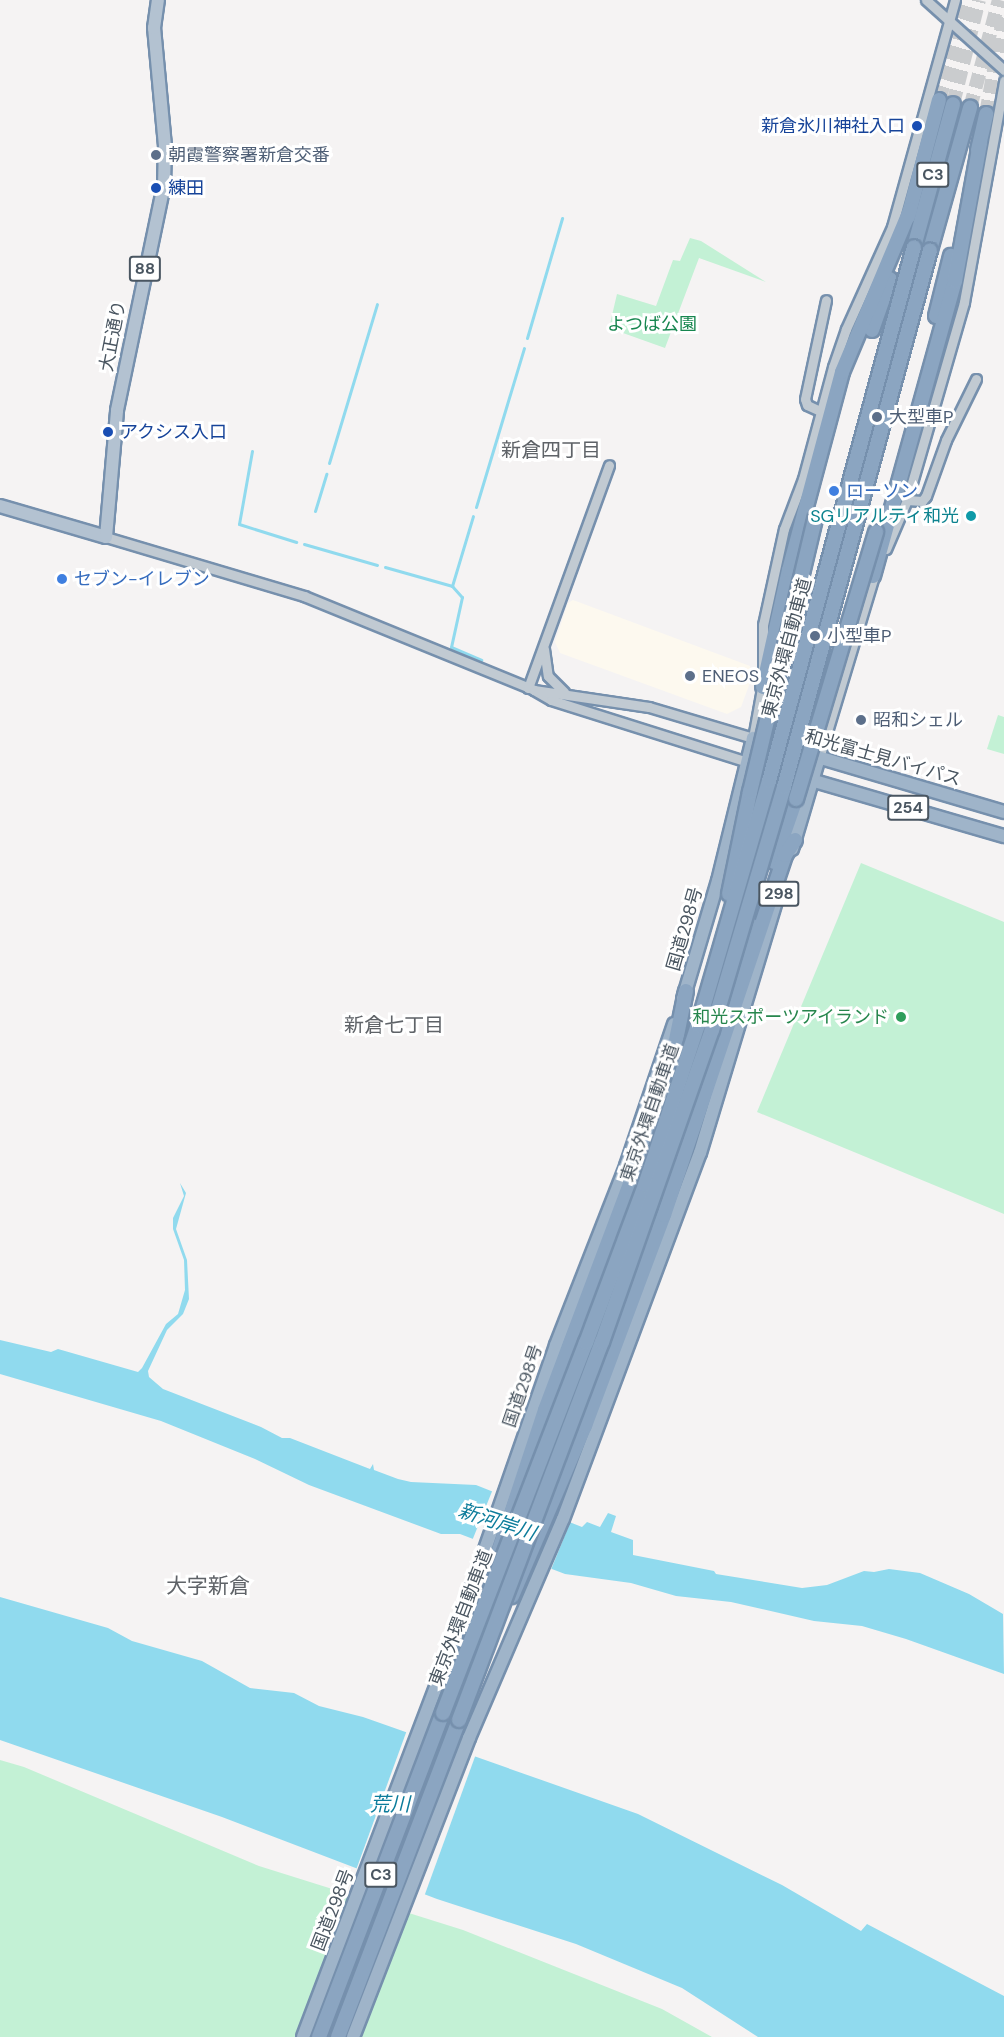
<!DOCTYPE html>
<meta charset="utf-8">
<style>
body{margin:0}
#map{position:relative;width:1004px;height:2037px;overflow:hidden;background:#f5f3f3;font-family:"DM Sans","Noto Sans JP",sans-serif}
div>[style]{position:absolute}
.commercial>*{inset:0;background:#fdf9ef}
.green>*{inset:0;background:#c3f1d5}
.water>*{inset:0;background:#90daee}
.pier>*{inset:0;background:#f5f3f3;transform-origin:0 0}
.stream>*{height:3px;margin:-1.5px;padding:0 1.5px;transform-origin:1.5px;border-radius:1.5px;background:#90daee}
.motorway-tunnel>*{height:14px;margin-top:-7px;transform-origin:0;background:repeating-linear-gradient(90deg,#caccce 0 14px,transparent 0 21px)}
.roads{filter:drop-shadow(2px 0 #7690ad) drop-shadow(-2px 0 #7690ad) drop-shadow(0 2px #7690ad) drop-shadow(0 -2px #7690ad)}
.tertiary>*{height:9px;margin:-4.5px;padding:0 4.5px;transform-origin:4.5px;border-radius:4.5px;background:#c1cad2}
.primary>*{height:12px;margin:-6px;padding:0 6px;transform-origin:6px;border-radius:6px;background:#b3c2d1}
.trunk>*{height:12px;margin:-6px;padding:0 6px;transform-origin:6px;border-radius:6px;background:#9fb4c9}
.motorway>*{height:14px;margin:-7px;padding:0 7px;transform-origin:7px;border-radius:7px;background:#8ba5c1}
.bridges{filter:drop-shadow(2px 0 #7690ad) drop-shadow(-2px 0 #7690ad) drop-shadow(0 2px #7690ad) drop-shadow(0 -2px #7690ad)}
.motorway-bridge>*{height:14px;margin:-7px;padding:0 7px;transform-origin:7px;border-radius:7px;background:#8ba5c1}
.dots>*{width:16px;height:16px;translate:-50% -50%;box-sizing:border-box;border:3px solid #fff;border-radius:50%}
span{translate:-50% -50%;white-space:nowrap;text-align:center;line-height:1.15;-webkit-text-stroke:6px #fff;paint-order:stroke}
.shield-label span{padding:2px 4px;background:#fff;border:2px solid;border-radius:4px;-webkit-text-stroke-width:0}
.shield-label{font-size:16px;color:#4a5661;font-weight:700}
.transit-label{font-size:18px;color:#164399}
.right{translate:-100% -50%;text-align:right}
.left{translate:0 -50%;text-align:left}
.service-label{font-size:18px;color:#4e5e75}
.park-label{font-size:18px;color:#17864f}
.street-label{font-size:18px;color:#4a5661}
.shop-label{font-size:18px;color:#366cbe}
.culture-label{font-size:18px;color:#0d838f}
.leisure-label{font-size:18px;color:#27864d}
.neighbourhood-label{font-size:20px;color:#5f6368}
.water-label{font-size:20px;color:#0c7c9b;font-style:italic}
.quarter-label{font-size:21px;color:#5f6368}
</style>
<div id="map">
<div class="commercial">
<div style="clip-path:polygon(573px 600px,750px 666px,751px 680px,741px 707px,727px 714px,560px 653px,555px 642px,568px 603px)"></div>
</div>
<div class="green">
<div style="clip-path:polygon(690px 238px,701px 241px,766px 282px,699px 258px,665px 348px,609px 328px,617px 294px,656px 306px,673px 260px,680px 261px)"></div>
<div style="clip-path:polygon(998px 715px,1004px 717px,1004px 754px,987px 749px)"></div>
<div style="clip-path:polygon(861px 863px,1004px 922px,1004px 1214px,757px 1112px)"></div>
<div style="clip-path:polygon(0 1760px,24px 1767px,259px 1866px,463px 1930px,662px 2009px,712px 2037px,0 2037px)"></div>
</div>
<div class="water">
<div style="clip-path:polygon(180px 1183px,186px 1193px,176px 1229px,187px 1260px,189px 1299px,183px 1314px,167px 1330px,148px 1371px,149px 1377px,163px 1389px,261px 1427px,282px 1438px,290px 1438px,370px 1469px,373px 1464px,374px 1470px,398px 1479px,411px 1482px,476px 1485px,582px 1527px,587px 1522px,600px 1527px,608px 1513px,616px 1516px,611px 1532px,633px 1540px,633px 1555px,714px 1571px,716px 1574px,802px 1588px,827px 1585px,864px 1571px,874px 1572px,889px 1569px,920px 1573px,969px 1594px,1003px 1614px,1004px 1674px,906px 1639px,862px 1626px,814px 1621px,731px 1602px,676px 1596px,631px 1583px,565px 1574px,460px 1534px,441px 1534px,309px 1485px,255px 1459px,161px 1421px,0 1374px,0 1340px,51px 1352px,58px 1349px,138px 1372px,142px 1368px,166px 1324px,178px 1314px,185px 1290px,184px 1260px,173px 1229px,173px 1218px,184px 1196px)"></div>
<div style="clip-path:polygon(0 1597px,108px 1628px,132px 1641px,202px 1661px,250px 1688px,294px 1693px,319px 1706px,363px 1717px,638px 1814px,782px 1885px,861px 1931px,867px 1924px,1004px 1996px,1004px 2037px,758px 2037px,682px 1988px,576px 1944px,437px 1899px,222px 1817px,0 1740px)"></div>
</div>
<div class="pier">
<div style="left:493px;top:1489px;width:84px;height:57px;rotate:22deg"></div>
<div style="left:407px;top:1730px;width:73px;height:150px;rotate:20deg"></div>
</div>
<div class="stream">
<div style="left:527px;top:338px;width:125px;rotate:-73.7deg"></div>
<div style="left:252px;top:451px;width:74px;rotate:100.1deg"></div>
<div style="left:239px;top:524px;width:60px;rotate:17.5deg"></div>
<div style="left:329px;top:463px;width:166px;rotate:-73.2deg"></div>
<div style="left:476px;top:507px;width:166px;rotate:-73.2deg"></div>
<div style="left:315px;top:511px;width:39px;rotate:-73deg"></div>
<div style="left:304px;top:544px;width:76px;rotate:16deg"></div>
<div style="left:385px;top:567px;width:70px;rotate:15.8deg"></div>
<div style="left:452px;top:586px;width:15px;rotate:48deg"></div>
<div style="left:462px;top:597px;width:51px;rotate:102.4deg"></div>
<div style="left:451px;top:647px;width:33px;rotate:23deg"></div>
<div style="left:452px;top:586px;width:73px;rotate:-73.3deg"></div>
</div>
<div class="motorway-tunnel">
<div style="left:939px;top:100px;width:105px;rotate:-72.8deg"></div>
<div style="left:953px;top:104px;width:107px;rotate:-76deg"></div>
<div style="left:970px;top:108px;width:112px;rotate:-75deg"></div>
<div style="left:986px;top:114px;width:102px;rotate:-79.8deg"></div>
</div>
<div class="roads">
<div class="tertiary">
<div style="left:926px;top:0;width:105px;rotate:41.9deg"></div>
<div style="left:820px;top:411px;width:14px;rotate:-155deg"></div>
<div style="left:807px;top:405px;width:6px;rotate:-108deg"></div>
<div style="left:805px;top:399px;width:101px;rotate:-78deg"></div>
<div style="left:907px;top:500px;width:15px;rotate:4deg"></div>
<div style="left:922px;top:501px;width:6px;rotate:-51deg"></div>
<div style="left:926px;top:496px;width:59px;rotate:-70.3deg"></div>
<div style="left:946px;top:440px;width:68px;rotate:-63.8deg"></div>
<div style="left:106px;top:537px;width:207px;rotate:16.6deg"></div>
<div style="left:304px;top:596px;width:248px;rotate:22.2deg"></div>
<div style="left:534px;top:690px;width:20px;rotate:30deg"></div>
<div style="left:551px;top:700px;width:207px;rotate:17.5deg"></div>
<div style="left:886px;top:549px;width:53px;rotate:-66.8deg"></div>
<div style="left:907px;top:500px;width:206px;rotate:-73.9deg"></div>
<div style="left:964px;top:302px;width:225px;rotate:-79.7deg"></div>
<div style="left:544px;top:649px;width:27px;rotate:82deg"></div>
<div style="left:548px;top:676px;width:23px;rotate:45deg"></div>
<div style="left:763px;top:669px;width:44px;rotate:-90deg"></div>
<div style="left:763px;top:625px;width:98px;rotate:-77.7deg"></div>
<div style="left:784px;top:529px;width:53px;rotate:-69.2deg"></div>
<div style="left:803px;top:479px;width:116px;rotate:-75deg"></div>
<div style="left:833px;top:367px;width:40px;rotate:-71.1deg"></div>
<div style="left:846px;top:329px;width:112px;rotate:-65.7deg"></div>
<div style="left:892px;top:227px;width:236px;rotate:-74.5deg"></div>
<div style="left:528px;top:688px;width:237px;rotate:-70deg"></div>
<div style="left:534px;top:690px;width:116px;rotate:8.4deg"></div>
<div style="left:649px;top:707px;width:109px;rotate:16.6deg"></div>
<div style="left:753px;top:738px;width:56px;rotate:-79.7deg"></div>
<div style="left:819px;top:758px;width:194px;rotate:-73.2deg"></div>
</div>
<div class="primary">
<div style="left:0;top:506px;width:110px;rotate:16.3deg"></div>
<div style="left:106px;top:537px;width:127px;rotate:-85deg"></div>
<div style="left:117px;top:410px;width:229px;rotate:-78.2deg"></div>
<div style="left:164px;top:186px;width:40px;rotate:-88.6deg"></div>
<div style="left:165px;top:146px;width:119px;rotate:-95.3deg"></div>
<div style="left:154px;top:28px;width:28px;rotate:-82deg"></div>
</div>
<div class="trunk">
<div style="left:749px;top:762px;width:266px;rotate:16.2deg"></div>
<div style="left:767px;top:803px;width:43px;rotate:-60.4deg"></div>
<div style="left:792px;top:849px;width:95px;rotate:-73.5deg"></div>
<div style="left:683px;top:999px;width:123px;rotate:-73.5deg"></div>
<div style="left:718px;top:881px;width:147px;rotate:-76.2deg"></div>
<div style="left:753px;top:738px;width:262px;rotate:16.4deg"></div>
<div style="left:303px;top:2037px;width:417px;rotate:-69.2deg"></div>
<div style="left:451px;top:1647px;width:320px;rotate:-70.8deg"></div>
<div style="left:556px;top:1345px;width:192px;rotate:-68.6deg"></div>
<div style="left:626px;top:1166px;width:150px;rotate:-71.3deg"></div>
<div style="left:353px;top:2037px;width:321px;rotate:-68.8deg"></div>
<div style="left:469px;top:1738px;width:238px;rotate:-66.8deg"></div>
<div style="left:563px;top:1519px;width:391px;rotate:-69.5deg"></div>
<div style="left:700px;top:1153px;width:270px;rotate:-73.2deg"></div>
</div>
<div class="motorway">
<div style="left:978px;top:150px;width:37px;rotate:-77deg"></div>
<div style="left:908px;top:217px;width:121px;rotate:-75.2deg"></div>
<div style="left:914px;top:247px;width:148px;rotate:-74.7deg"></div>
<div style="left:930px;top:250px;width:148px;rotate:-74.3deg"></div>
<div style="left:936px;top:316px;width:62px;rotate:-76deg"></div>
<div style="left:872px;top:330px;width:54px;rotate:-70.6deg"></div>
<div style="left:873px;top:576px;width:306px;rotate:-74.5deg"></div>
<div style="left:955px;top:281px;width:140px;rotate:-79.7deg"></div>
<div style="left:763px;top:687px;width:120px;rotate:-77.5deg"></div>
<div style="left:789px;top:570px;width:205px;rotate:-75deg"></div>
<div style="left:842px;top:372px;width:176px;rotate:-67.2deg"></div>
<div style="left:774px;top:862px;width:67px;rotate:-70.8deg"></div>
<div style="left:736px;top:969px;width:46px;rotate:-69.6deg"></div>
<div style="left:496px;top:1559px;width:157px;rotate:-71.8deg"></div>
<div style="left:545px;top:1410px;width:247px;rotate:-69.4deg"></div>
<div style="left:632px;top:1179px;width:141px;rotate:-72.2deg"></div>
<div style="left:675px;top:1045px;width:55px;rotate:-78.5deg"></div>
<div style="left:512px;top:1596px;width:185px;rotate:-66.8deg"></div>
<div style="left:585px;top:1426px;width:225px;rotate:-69.5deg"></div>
<div style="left:664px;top:1215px;width:380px;rotate:-71.4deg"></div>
<div style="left:785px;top:855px;width:18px;rotate:-56deg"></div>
<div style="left:319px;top:2037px;width:347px;rotate:-69.1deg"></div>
<div style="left:338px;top:2037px;width:339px;rotate:-69.1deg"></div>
</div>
</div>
<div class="bridges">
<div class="motorway-bridge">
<div style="left:796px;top:799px;width:279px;rotate:-73.3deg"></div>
<div style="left:729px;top:894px;width:104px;rotate:-78.4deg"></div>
<div style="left:750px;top:792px;width:281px;rotate:-76.6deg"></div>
<div style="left:443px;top:1713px;width:397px;rotate:-68.9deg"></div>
<div style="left:586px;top:1343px;width:169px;rotate:-69.5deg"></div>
<div style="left:645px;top:1185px;width:169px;rotate:-71.7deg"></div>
<div style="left:698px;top:1025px;width:254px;rotate:-73.8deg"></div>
<div style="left:769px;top:781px;width:553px;rotate:-74.81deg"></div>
<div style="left:459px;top:1720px;width:404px;rotate:-69.3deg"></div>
<div style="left:602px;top:1342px;width:331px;rotate:-70.6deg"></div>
<div style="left:712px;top:1030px;width:253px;rotate:-73.5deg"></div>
<div style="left:784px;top:787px;width:556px;rotate:-74.79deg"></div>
</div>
</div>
<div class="dots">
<div style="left:917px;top:126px;background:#1a4fb4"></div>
<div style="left:156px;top:155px;background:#5c6f8a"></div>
<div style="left:156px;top:188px;background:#1a4fb4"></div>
<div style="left:877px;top:417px;background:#5c6f8a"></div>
<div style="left:108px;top:432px;background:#1a4fb4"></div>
<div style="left:834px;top:491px;background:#3f7fe0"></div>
<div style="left:971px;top:516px;background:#0f9aa8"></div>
<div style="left:62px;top:579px;background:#3f7fe0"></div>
<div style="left:815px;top:636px;background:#5c6f8a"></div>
<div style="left:690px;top:676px;background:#5c6f8a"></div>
<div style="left:861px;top:720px;background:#5c6f8a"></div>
<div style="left:901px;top:1017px;background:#2e9e5b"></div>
</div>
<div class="shield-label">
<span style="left:933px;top:175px">C3</span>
<span style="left:145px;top:269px">88</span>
<span style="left:908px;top:808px">254</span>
<span style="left:779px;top:894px">298</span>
<span style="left:381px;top:1875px">C3</span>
</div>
<div class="transit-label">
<span class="right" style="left:905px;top:126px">新倉氷川神社入口</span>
<span class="left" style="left:168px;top:188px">練田</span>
<span class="left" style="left:120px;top:432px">アクシス入口</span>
</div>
<div class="service-label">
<span class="left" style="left:168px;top:155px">朝霞警察署新倉交番</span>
<span class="left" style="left:889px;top:417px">大型車P</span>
<span class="left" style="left:827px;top:636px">小型車P</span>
<span class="left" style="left:702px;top:676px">ENEOS</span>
<span class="left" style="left:873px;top:720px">昭和シェル</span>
</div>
<div class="park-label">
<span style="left:652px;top:324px">よつば公園</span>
</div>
<div class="street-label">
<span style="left:113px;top:336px;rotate:-79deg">大正通り</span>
<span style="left:787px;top:648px;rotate:-75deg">東京外環自動車道</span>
<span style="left:883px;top:758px;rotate:16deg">和光富士見バイパス</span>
<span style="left:685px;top:929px;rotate:-74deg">国道298号</span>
<span style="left:650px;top:1113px;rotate:-71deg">東京外環自動車道</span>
<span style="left:523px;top:1386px;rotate:-71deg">国道298号</span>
<span style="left:461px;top:1618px;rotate:-69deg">東京外環自動車道</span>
<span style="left:333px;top:1910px;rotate:-69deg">国道298号</span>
</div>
<div class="shop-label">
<span class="left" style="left:846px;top:491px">ローソン</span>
<span class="left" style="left:74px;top:579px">セブン-イレブン</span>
</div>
<div class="culture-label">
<span class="right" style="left:959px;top:516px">SGリアルティ和光</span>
</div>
<div class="leisure-label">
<span class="right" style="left:889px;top:1017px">和光スポーツアイランド</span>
</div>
<div class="neighbourhood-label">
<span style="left:551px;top:450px">新倉四丁目</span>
<span style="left:394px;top:1025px">新倉七丁目</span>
</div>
<div class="water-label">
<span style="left:497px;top:1522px;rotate:18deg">新河岸川</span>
<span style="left:390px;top:1804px">荒川</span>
</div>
<div class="quarter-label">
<span style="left:208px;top:1586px">大字新倉</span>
</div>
</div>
